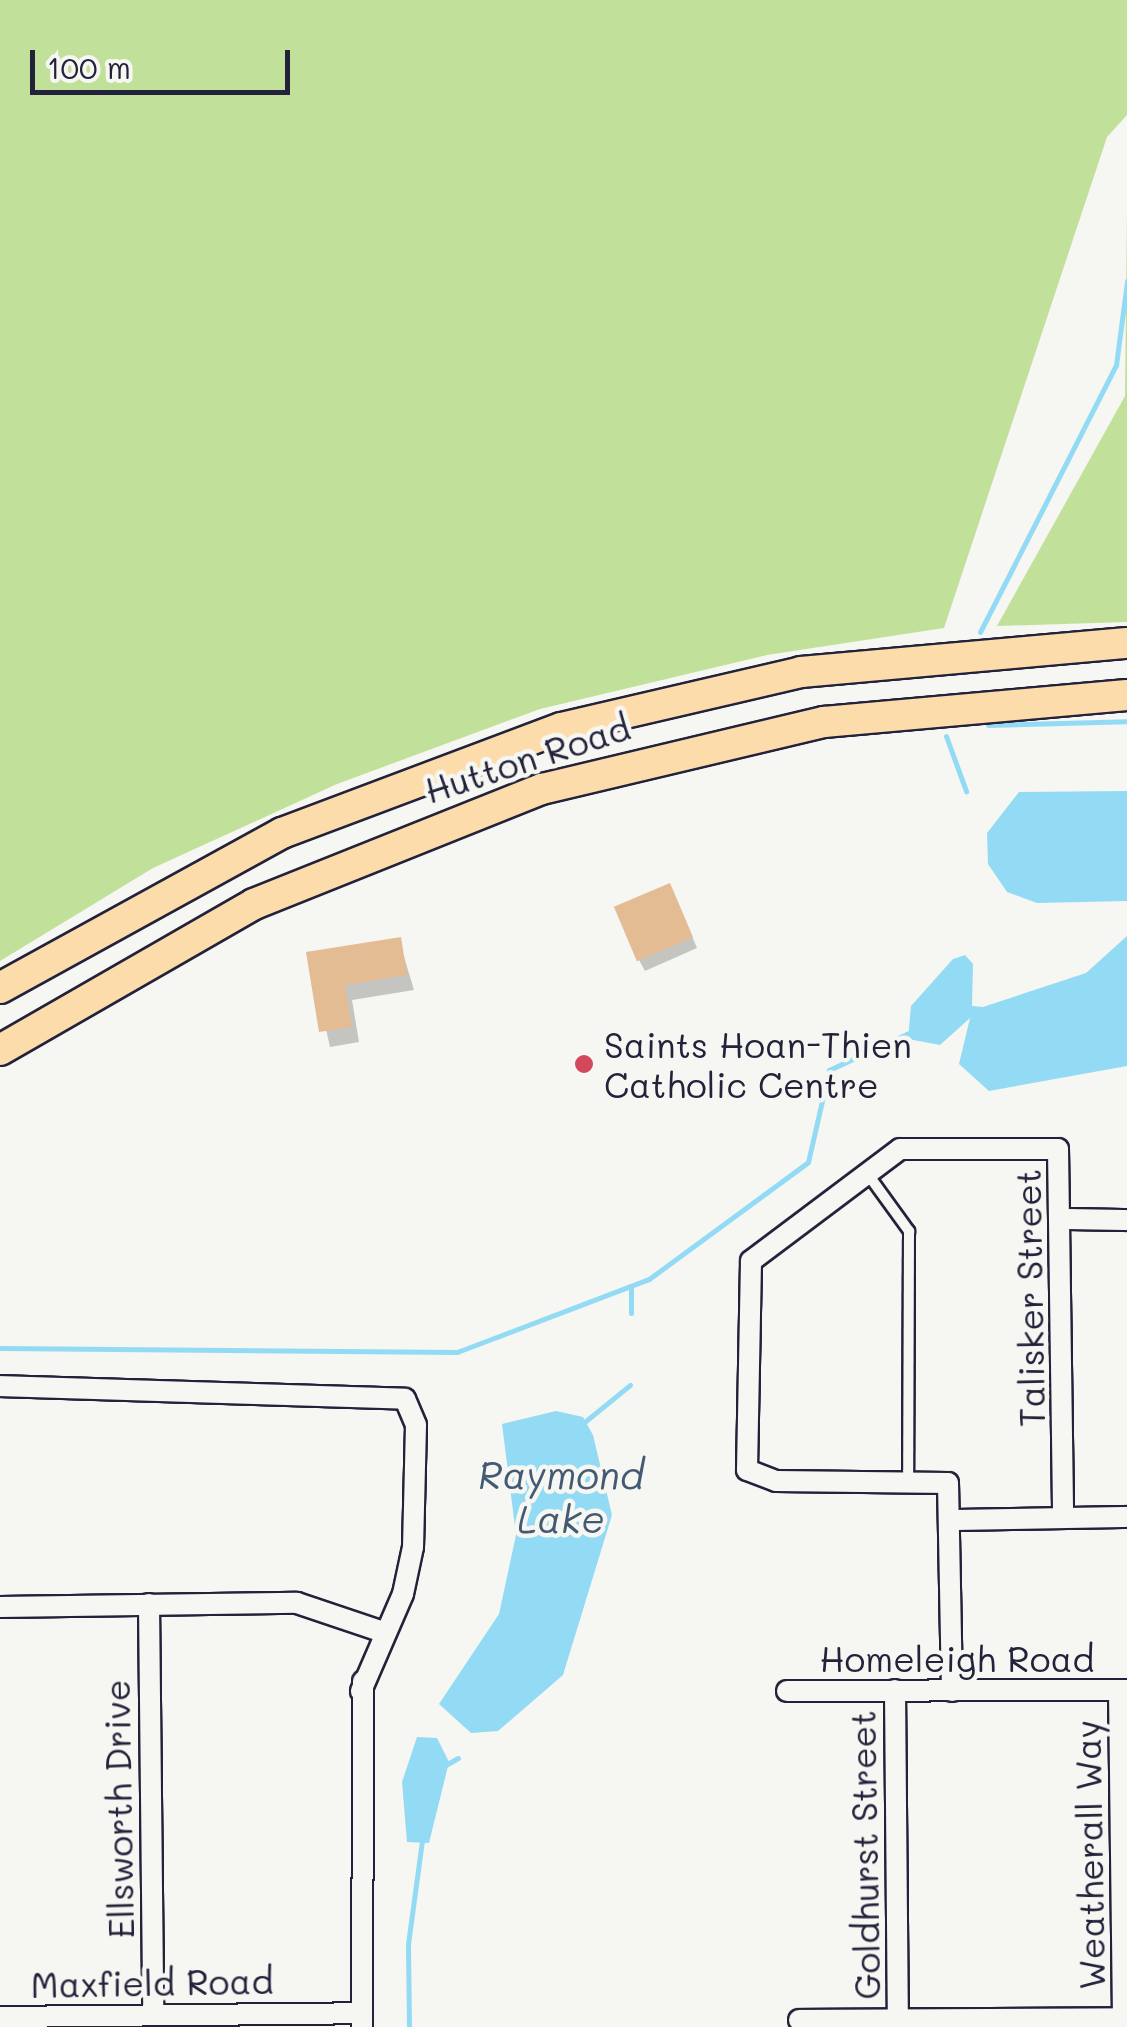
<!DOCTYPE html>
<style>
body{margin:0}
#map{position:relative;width:1127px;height:2027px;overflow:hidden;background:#f6f6f2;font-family:Mali,sans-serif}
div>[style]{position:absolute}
.green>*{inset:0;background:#c1e19a}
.water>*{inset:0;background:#93dbf4}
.shadow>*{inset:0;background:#0003}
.stream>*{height:5px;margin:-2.5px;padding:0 2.5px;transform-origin:2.5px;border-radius:2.5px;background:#93dbf4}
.building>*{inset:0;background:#e3bc94;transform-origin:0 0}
.roads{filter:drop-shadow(2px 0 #22223b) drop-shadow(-2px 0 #22223b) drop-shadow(0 2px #22223b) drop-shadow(0 -2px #22223b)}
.lane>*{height:10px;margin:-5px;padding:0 5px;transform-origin:5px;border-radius:5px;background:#f6f6f2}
.street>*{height:20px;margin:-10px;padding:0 10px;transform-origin:10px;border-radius:10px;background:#f6f6f2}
.primary>*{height:30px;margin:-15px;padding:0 15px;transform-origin:15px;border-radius:15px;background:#fddcac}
.dots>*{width:28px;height:28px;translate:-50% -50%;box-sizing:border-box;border:5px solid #f6f6f2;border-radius:50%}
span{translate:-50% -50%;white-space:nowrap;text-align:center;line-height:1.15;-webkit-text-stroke:9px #f6f6f2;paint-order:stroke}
.street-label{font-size:35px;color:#22223b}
.poi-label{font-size:35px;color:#22223b}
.left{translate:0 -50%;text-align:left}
.water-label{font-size:38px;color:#445a72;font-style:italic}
.scale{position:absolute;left:30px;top:50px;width:260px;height:45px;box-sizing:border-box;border:5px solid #22223b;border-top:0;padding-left:12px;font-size:30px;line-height:35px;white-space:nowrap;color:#22223b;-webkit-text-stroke:8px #f6f6f2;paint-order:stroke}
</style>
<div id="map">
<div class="green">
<div style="clip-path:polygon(0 0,1127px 0,1127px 115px,1107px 137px,944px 628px,767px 655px,540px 709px,337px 784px,153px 868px,0 961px)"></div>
<div style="clip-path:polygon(1127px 209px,1127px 622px,997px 626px,1125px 396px)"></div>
</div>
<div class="water">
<div style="clip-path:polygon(1127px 791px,1127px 901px,1037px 903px,1007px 892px,988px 864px,987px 833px,1019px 792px)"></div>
<div style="clip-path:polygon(1127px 936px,1127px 1066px,989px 1091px,959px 1064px,970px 1018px,940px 1045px,908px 1039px,911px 1006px,953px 959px,965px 955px,973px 964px,972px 1006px,983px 1007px,1086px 973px)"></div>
<div style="clip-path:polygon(556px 1411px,583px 1417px,593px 1435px,612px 1515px,563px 1675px,498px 1731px,471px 1733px,439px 1704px,499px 1614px,516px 1535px,502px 1424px)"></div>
<div style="clip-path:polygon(417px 1737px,437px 1738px,449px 1762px,429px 1843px,407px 1842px,402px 1782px)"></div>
</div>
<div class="shadow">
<div style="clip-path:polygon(676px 898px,697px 948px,645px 971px,639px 960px)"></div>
<div style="clip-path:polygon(399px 940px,414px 990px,352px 1000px,359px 1042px,330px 1047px,309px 954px)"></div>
</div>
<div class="stream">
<div style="left:980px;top:632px;width:300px;rotate:-63deg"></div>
<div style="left:1116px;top:365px;width:85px;rotate:-82.5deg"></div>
<div style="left:988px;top:725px;width:139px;rotate:-1.6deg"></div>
<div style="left:946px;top:736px;width:59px;rotate:70deg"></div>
<div style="left:631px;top:1313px;width:27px;rotate:-90deg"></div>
<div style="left:0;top:1348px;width:457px;rotate:0.5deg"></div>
<div style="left:457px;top:1352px;width:205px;rotate:-20.8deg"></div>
<div style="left:649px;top:1279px;width:197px;rotate:-36.3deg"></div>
<div style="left:808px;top:1162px;width:94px;rotate:-77.1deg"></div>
<div style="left:829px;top:1070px;width:88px;rotate:-24.8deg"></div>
<div style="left:582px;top:1424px;width:62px;rotate:-39.1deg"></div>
<div style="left:444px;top:1766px;width:16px;rotate:-30deg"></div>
<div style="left:409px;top:2027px;width:83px;rotate:-90.7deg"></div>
<div style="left:408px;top:1944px;width:104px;rotate:-82.3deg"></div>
</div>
<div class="building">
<div style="left:670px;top:883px;width:59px;height:61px;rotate:67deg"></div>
<div style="clip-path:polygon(401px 937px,407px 975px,345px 985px,352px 1027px,319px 1032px,306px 952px)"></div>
</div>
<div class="roads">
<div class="lane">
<div style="left:867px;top:1173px;width:72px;rotate:54.1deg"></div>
<div style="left:909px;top:1231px;width:247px;rotate:90.2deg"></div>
</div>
<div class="street">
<div style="left:1064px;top:1219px;width:63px;rotate:0.9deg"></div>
<div style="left:0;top:1386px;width:405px;rotate:1.8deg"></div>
<div style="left:405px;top:1399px;width:28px;rotate:67deg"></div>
<div style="left:416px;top:1425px;width:122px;rotate:91.4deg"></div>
<div style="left:413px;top:1547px;width:48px;rotate:102deg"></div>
<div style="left:403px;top:1594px;width:106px;rotate:113.4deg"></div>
<div style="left:952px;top:1520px;width:175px;rotate:-1deg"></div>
<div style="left:149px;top:1604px;width:410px;rotate:89.4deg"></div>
<div style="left:0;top:1607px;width:297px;rotate:-0.8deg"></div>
<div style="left:297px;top:1603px;width:91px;rotate:18.6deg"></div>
<div style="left:895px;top:1690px;width:330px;rotate:89.5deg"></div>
<div style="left:1119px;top:1690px;width:328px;rotate:89.3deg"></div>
<div style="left:787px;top:1691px;width:340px;rotate:-0.2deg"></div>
<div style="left:952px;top:1691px;width:208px;rotate:-91.1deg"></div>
<div style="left:948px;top:1483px;width:172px;rotate:-179.3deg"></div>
<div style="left:776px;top:1481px;width:31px;rotate:-159deg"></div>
<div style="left:747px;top:1470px;width:209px;rotate:-88.9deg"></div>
<div style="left:751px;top:1261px;width:186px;rotate:-36.9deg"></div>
<div style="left:900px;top:1149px;width:158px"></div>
<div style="left:1058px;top:1149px;width:368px;rotate:89.2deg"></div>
<div style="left:0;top:2017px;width:360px;rotate:-0.6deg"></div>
<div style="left:799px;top:2020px;width:328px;rotate:-0.3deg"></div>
<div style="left:362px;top:2027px;width:346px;rotate:-89.8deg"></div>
</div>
<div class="primary">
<div style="left:0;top:988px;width:322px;rotate:-28.8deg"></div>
<div style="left:282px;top:833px;width:298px;rotate:-20.6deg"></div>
<div style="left:561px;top:728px;width:246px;rotate:-13.1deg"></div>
<div style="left:801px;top:672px;width:327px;rotate:-5.1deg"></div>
<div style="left:0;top:1050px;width:293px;rotate:-29.9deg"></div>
<div style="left:254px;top:904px;width:310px;rotate:-21.8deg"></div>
<div style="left:542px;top:789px;width:290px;rotate:-13.4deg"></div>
<div style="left:824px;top:722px;width:304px;rotate:-5.1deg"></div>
</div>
</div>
<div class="dots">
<div style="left:584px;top:1064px;background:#d1495b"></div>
</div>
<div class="street-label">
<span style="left:527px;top:758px;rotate:-18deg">Hutton Road</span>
<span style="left:1029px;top:1298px;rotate:-91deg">Talisker Street</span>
<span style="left:957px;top:1658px">Homeleigh Road</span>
<span style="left:118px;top:1809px;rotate:-91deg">Ellsworth Drive</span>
<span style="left:864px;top:1855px;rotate:-91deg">Goldhurst Street</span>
<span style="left:1089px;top:1855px;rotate:-91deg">Weatherall Way</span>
<span style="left:152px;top:1982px;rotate:-1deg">Maxfield Road</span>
</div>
<div class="poi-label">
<span class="left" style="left:604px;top:1064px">Saints Hoan-Thien<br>Catholic Centre</span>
</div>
<div class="water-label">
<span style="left:561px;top:1497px">Raymond<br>Lake</span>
</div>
<div class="scale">100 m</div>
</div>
